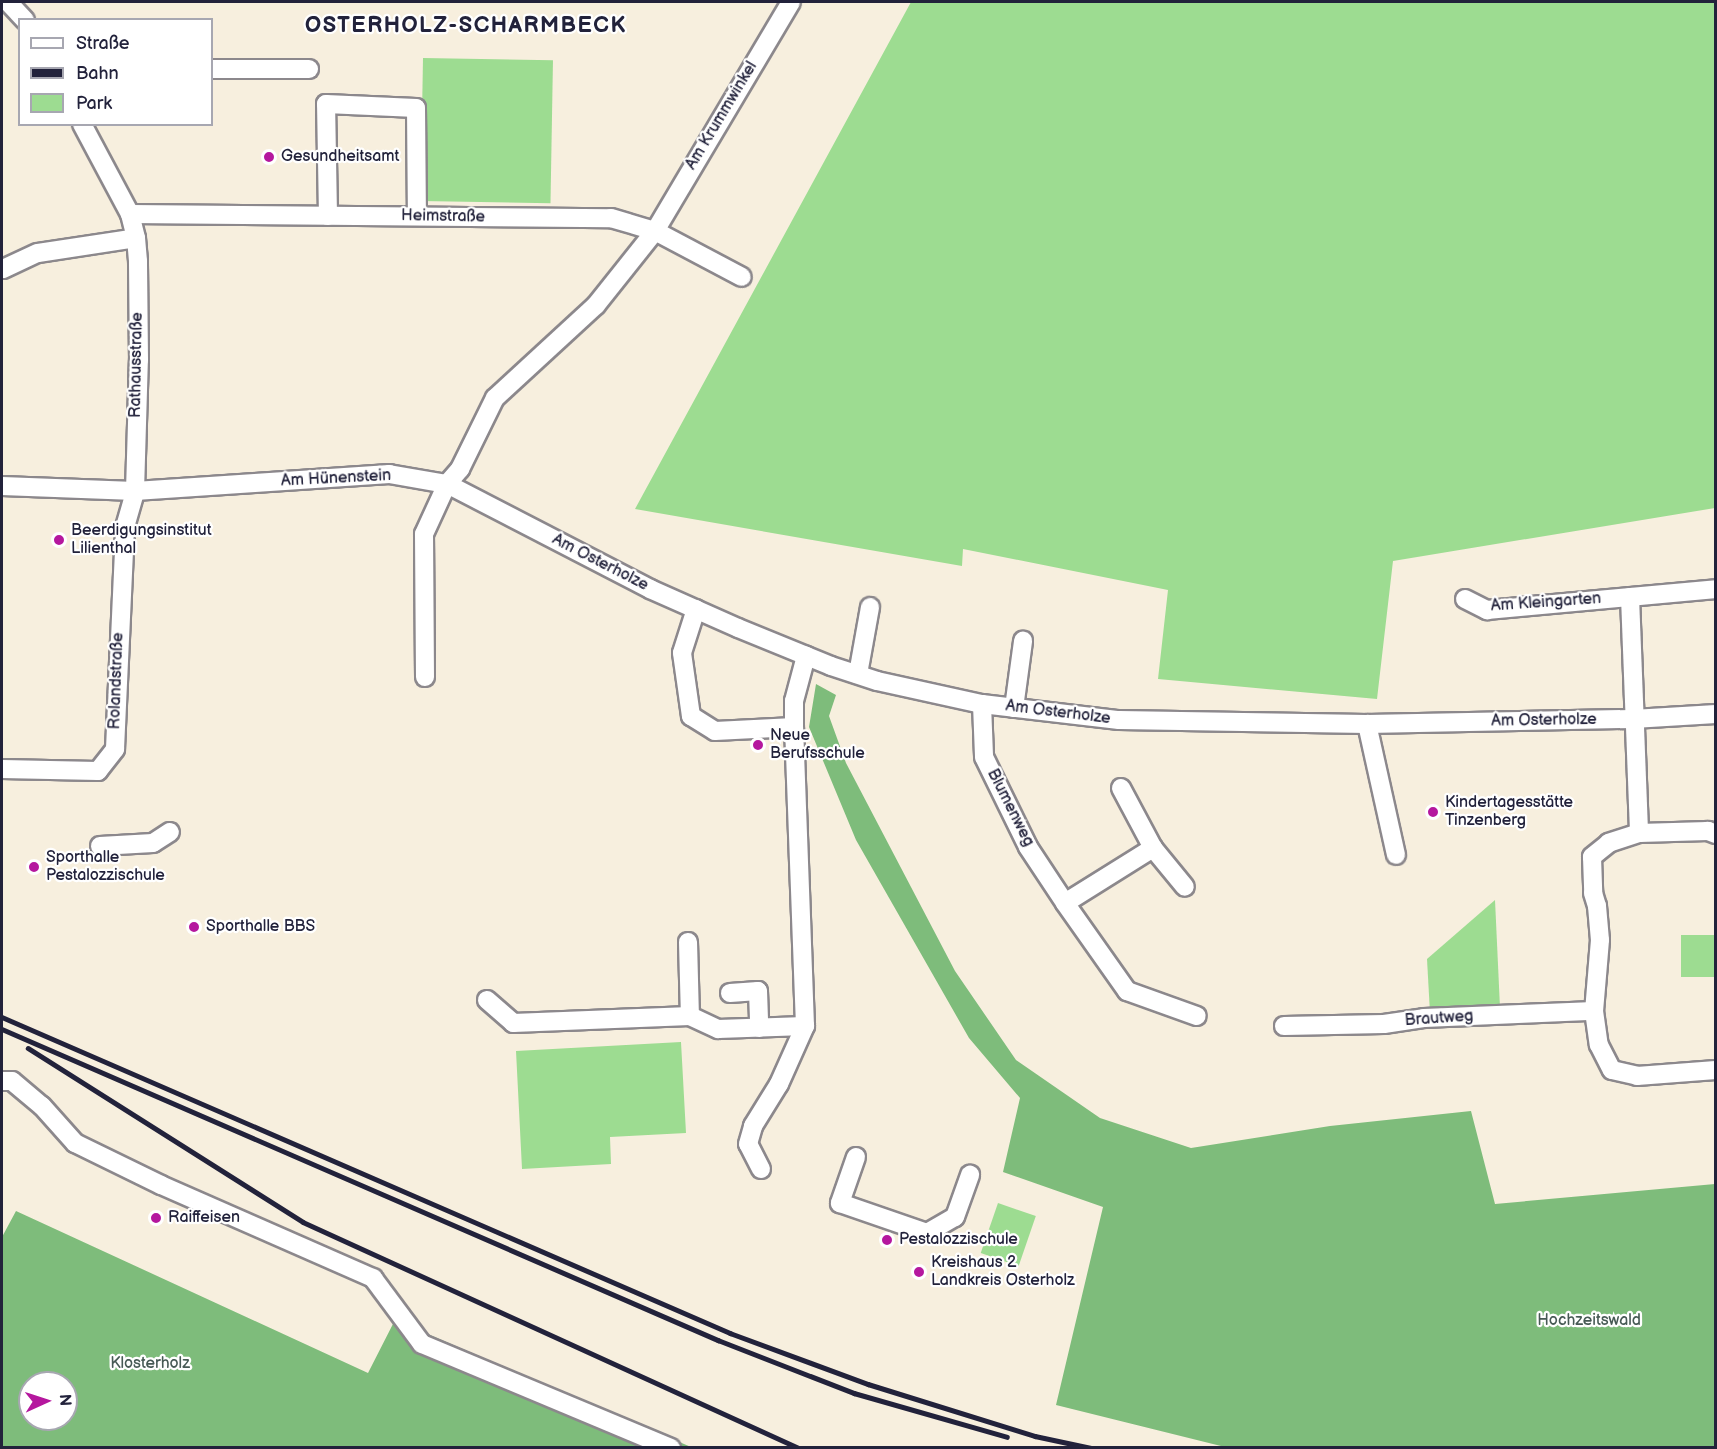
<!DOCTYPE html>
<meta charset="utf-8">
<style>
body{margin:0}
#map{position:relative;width:1717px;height:1449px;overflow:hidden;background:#f7efde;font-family:"Balsamiq Sans",sans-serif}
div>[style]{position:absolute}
.green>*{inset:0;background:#9ddc91;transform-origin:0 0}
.forest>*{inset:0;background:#7ebc7b}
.roads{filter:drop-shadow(2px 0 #8c888c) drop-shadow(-2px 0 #8c888c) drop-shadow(0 2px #8c888c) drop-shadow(0 -2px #8c888c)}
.minor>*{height:18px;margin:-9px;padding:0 9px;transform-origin:9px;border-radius:9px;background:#fff}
.rail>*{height:4.5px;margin:-2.25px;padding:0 2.25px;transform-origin:2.25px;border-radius:2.25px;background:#22223b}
.dots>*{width:16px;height:16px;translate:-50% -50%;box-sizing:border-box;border:3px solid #fff;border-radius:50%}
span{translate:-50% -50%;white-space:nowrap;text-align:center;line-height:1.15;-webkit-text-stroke:4.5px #fff;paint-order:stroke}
.street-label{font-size:16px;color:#22223b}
.poi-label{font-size:16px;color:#22223b}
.left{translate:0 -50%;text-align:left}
.park-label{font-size:16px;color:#475a55}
.district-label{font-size:22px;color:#22223b;font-weight:700;letter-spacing:1.5px}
.frame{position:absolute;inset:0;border:3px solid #22223b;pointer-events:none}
.legend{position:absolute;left:18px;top:18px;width:195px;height:108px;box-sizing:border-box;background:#fff;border:2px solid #a7a7b1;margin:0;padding:8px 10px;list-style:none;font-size:18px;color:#22223b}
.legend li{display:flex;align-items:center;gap:12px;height:30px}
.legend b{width:30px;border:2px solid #a7a7b1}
.north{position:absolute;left:18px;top:1371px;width:60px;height:60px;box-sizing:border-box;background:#fff;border:2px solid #a7a7b1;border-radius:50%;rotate:87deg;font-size:16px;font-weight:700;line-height:24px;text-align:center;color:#22223b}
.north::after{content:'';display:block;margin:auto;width:21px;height:27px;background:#b5179e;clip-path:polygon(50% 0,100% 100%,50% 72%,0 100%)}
</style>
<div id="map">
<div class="green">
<div style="clip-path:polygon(911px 2px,1715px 2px,1715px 508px,1393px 561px,1377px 699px,1158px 679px,1168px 590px,963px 549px,962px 566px,635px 509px)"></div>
<div style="left:423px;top:58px;width:130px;height:143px;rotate:1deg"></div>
<div style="clip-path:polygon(1495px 900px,1500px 1008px,1430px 1013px,1427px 959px)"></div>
<div style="left:1715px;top:935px;width:42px;height:34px;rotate:90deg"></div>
<div style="clip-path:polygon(681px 1042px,686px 1133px,610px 1137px,611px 1164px,522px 1169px,516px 1051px)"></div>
<div style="left:998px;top:1203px;width:40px;height:53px;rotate:19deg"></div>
</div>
<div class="forest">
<div style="clip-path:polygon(816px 684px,836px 695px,829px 716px,846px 763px,955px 971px,1016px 1060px,1100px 1118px,1191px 1148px,1330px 1126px,1471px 1111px,1495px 1204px,1715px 1184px,1715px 1447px,1225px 1447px,1056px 1405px,1103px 1207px,1003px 1172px,1020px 1098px,969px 1038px,856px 840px,809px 727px)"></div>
<div style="clip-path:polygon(evenodd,16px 1211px,368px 1373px,395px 1320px,691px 1447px,2px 1448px,2px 1237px,16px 1211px,30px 1383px,66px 1383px,66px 1419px,30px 1419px,30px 1383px)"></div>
</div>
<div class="roads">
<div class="minor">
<div style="left:8px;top:2px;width:25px;rotate:47deg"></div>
<div style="left:212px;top:69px;width:97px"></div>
<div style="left:130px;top:214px;width:481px;rotate:0.5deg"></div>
<div style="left:611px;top:218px;width:46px;rotate:16.5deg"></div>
<div style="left:655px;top:231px;width:98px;rotate:27.9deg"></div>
<div style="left:328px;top:216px;width:112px;rotate:-91deg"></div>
<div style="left:326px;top:104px;width:90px;rotate:2.5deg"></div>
<div style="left:416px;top:108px;width:108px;rotate:89.5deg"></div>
<div style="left:3px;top:269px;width:38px;rotate:-25deg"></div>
<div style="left:38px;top:253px;width:99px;rotate:-8.7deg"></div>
<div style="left:2px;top:486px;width:133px;rotate:2.2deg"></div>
<div style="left:135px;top:491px;width:255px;rotate:-3.8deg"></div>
<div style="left:389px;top:474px;width:59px;rotate:9.8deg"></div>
<div style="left:447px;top:484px;width:229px;rotate:27.3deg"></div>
<div style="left:650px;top:589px;width:96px;rotate:23.9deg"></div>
<div style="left:738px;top:628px;width:100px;rotate:22.2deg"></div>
<div style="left:831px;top:666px;width:48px;rotate:18.1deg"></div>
<div style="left:877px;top:681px;width:107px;rotate:12.4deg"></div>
<div style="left:982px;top:704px;width:138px;rotate:6.7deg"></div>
<div style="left:1119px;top:720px;width:248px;rotate:0.9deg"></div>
<div style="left:1367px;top:724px;width:266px;rotate:-1.1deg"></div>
<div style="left:1633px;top:719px;width:83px;rotate:-3.4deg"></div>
<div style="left:1630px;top:597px;width:236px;rotate:87.8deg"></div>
<div style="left:1465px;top:599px;width:25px;rotate:27deg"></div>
<div style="left:1487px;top:610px;width:230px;rotate:-5.2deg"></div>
<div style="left:696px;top:609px;width:46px;rotate:107.7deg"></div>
<div style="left:682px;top:653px;width:64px;rotate:81.9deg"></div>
<div style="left:691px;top:716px;width:28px;rotate:32deg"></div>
<div style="left:715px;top:731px;width:79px;rotate:-2.9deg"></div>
<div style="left:858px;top:674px;width:68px;rotate:-79.8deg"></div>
<div style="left:425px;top:677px;width:143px;rotate:-90.4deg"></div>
<div style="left:424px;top:534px;width:55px;rotate:-65.3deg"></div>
<div style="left:447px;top:484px;width:20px;rotate:-49deg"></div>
<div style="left:460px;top:469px;width:79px;rotate:-63.8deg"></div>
<div style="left:495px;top:398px;width:137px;rotate:-42.6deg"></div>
<div style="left:596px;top:305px;width:95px;rotate:-51.4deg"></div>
<div style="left:655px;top:231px;width:266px;rotate:-59.3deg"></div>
<div style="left:982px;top:704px;width:53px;rotate:87.8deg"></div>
<div style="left:984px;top:757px;width:100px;rotate:63.9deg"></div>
<div style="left:1028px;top:847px;width:67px;rotate:56.5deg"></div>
<div style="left:1065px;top:903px;width:108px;rotate:54.8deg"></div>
<div style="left:1127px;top:991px;width:74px;rotate:19.7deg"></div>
<div style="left:1014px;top:708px;width:68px;rotate:-82.3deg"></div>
<div style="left:1367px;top:724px;width:134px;rotate:77.5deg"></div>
<div style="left:2px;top:769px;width:96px;rotate:1.2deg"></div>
<div style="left:98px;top:771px;width:28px;rotate:-52deg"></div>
<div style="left:115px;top:749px;width:222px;rotate:-87.4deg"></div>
<div style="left:125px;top:527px;width:37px;rotate:-74deg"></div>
<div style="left:135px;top:491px;width:131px;rotate:-88.3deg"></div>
<div style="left:139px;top:360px;width:99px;rotate:-90.6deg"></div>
<div style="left:138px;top:261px;width:23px;rotate:-95deg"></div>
<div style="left:136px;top:238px;width:25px;rotate:-104deg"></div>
<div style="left:130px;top:214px;width:102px;rotate:-118.1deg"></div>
<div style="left:1121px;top:788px;width:68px;rotate:61.9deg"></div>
<div style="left:1153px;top:848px;width:50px;rotate:50.6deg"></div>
<div style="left:1716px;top:834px;width:9px;rotate:-159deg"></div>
<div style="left:1708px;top:831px;width:69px;rotate:178.3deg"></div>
<div style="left:1639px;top:833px;width:32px;rotate:162deg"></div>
<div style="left:1609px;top:843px;width:22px;rotate:141deg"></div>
<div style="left:1592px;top:857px;width:36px;rotate:88deg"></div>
<div style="left:1593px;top:893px;width:14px;rotate:73deg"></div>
<div style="left:1597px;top:906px;width:34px;rotate:85deg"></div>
<div style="left:1600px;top:940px;width:71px;rotate:94.8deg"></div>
<div style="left:1594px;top:1011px;width:34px;rotate:82deg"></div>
<div style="left:1599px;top:1045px;width:28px;rotate:63deg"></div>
<div style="left:1612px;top:1070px;width:26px;rotate:13deg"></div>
<div style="left:1637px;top:1076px;width:79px;rotate:-4.3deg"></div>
<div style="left:100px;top:846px;width:53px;rotate:-3.2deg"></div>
<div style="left:153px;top:843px;width:20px;rotate:-33deg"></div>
<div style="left:1065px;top:903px;width:104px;rotate:-32deg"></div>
<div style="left:688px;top:942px;width:74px;rotate:88.5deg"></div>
<div style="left:730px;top:993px;width:28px;rotate:-4deg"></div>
<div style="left:758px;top:991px;width:37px;rotate:88deg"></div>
<div style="left:487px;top:1000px;width:35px;rotate:41deg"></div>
<div style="left:513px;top:1023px;width:177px;rotate:-2.3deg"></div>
<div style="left:690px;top:1016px;width:31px;rotate:25deg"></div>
<div style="left:718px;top:1029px;width:87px;rotate:-2deg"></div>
<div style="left:1284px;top:1026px;width:100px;rotate:-1.1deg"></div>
<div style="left:1384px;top:1024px;width:40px;rotate:-8.5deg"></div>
<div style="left:1424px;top:1018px;width:170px;rotate:-2.4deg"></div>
<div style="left:2px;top:1081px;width:10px"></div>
<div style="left:12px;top:1081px;width:39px;rotate:40deg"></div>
<div style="left:42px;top:1106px;width:50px;rotate:48.3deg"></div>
<div style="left:75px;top:1143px;width:96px;rotate:26deg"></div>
<div style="left:161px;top:1185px;width:232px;rotate:23.7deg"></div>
<div style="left:373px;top:1278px;width:82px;rotate:53.4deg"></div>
<div style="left:422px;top:1344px;width:270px;rotate:22.7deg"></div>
<div style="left:856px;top:1157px;width:49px;rotate:109.2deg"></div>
<div style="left:840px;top:1203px;width:92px;rotate:19deg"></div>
<div style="left:927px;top:1233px;width:32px;rotate:-30deg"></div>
<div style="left:955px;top:1217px;width:45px;rotate:-70.3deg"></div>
<div style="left:761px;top:1169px;width:28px;rotate:-117deg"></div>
<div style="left:748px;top:1144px;width:19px;rotate:-74deg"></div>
<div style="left:753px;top:1126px;width:49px;rotate:-58.2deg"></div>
<div style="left:779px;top:1084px;width:64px;rotate:-65.9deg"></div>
<div style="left:805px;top:1026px;width:299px;rotate:-92.1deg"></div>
<div style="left:794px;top:727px;width:26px;rotate:-90deg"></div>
<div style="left:794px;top:701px;width:47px;rotate:-75.1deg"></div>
</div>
</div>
<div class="rail">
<div style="left:2px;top:1017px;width:794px;rotate:23.46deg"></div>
<div style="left:730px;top:1333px;width:147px;rotate:20.3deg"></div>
<div style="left:868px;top:1384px;width:175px;rotate:17.3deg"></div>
<div style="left:1035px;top:1436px;width:57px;rotate:12.1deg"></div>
<div style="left:2px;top:1029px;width:781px;rotate:23.48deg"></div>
<div style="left:718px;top:1340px;width:146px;rotate:21.3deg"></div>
<div style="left:854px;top:1393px;width:159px;rotate:16deg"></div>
<div style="left:28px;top:1048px;width:325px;rotate:32.3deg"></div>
<div style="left:303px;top:1222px;width:545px;rotate:24.5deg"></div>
</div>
<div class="dots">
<div style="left:269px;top:157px;background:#b5179e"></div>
<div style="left:59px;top:540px;background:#b5179e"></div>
<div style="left:758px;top:745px;background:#b5179e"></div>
<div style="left:1433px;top:812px;background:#b5179e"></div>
<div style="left:34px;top:867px;background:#b5179e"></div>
<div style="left:194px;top:927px;background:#b5179e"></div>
<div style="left:156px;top:1218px;background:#b5179e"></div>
<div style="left:887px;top:1240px;background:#b5179e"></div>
<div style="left:919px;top:1272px;background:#b5179e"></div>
</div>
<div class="street-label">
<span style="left:722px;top:116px;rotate:-59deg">Am Krummwinkel</span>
<span style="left:443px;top:217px;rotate:1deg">Heimstraße</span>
<span style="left:137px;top:365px;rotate:-89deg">Rathausstraße</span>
<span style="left:336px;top:479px;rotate:-3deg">Am Hünenstein</span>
<span style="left:600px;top:563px;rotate:27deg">Am Osterholze</span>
<span style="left:1546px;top:603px;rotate:-4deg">Am Kleingarten</span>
<span style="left:117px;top:681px;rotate:-88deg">Rolandstraße</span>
<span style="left:1058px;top:713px;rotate:7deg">Am Osterholze</span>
<span style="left:1544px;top:721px;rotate:-1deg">Am Osterholze</span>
<span style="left:1010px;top:808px;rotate:63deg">Blumenweg</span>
<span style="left:1439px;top:1019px;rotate:-4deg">Brautweg</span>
</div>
<div class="poi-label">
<span class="left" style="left:281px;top:157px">Gesundheitsamt</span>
<span class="left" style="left:71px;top:540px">Beerdigungsinstitut<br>Lilienthal</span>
<span class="left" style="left:770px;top:745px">Neue<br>Berufsschule</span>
<span class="left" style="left:1445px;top:812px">Kindertagesstätte<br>Tinzenberg</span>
<span class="left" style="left:46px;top:867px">Sporthalle<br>Pestalozzischule</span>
<span class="left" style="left:206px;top:927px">Sporthalle BBS</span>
<span class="left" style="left:168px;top:1218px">Raiffeisen</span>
<span class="left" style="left:899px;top:1240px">Pestalozzischule</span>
<span class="left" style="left:931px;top:1272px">Kreishaus 2<br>Landkreis Osterholz</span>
</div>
<div class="park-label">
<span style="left:1589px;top:1321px">Hochzeitswald</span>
<span style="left:150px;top:1364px">Klosterholz</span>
</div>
<div class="district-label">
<span style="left:466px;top:26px">OSTERHOLZ-SCHARMBECK</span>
</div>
<div class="frame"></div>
<ul class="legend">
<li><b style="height:8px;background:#fff"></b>Straße</li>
<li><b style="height:8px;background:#22223b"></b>Bahn</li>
<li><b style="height:16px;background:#9ddc91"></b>Park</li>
</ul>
<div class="north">N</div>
</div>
